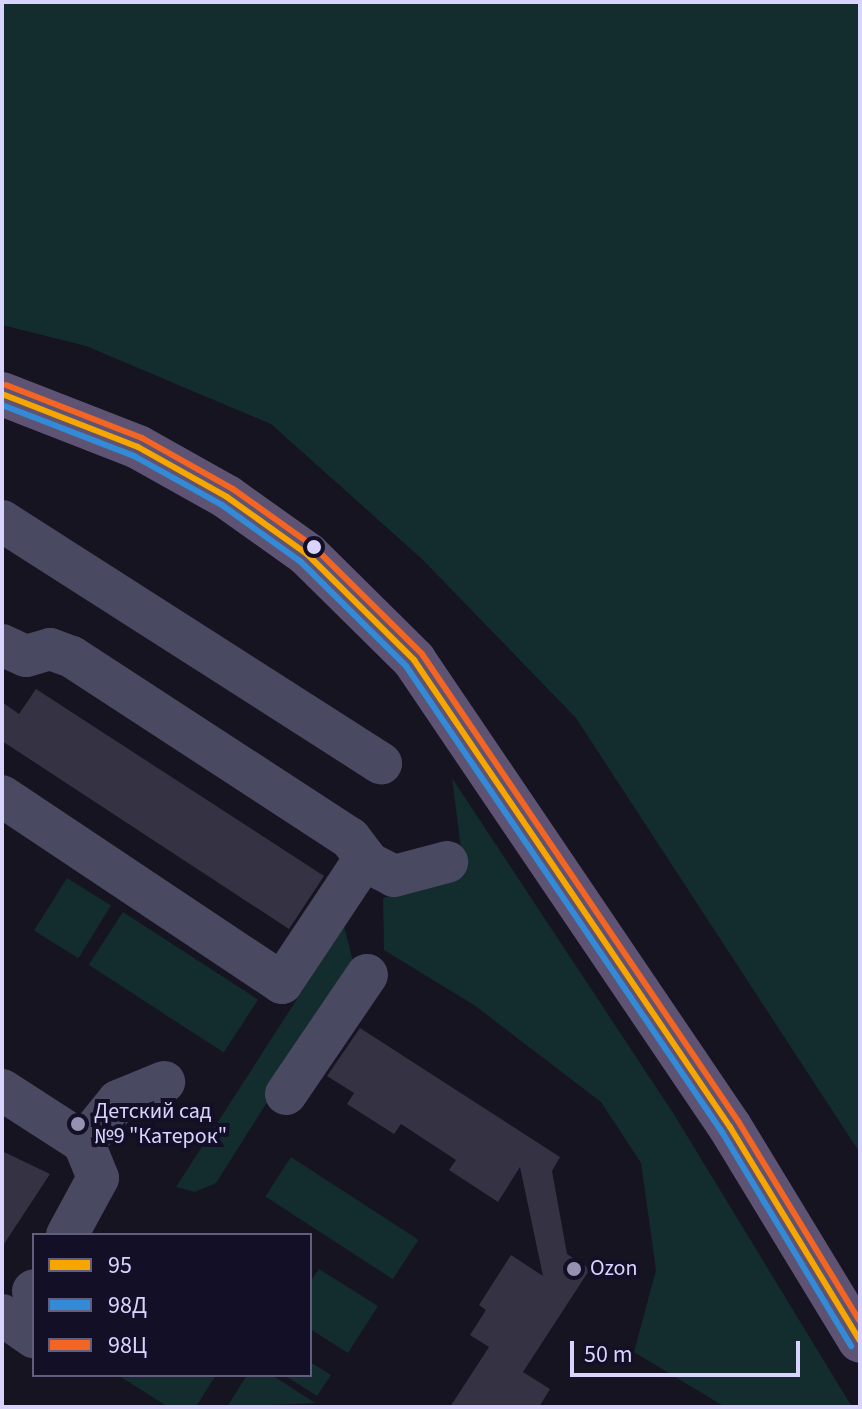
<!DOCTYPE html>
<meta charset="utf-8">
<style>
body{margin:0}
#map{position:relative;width:862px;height:1409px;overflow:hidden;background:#161421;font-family:"Source Sans 3",sans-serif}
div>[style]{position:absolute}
.green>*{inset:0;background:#132c2d;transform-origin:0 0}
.building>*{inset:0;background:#343243}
.minor>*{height:42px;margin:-21px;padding:0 21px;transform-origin:21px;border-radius:21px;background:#4a4962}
.major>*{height:44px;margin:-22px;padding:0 22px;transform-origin:22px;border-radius:22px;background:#5e5373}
.bus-1>*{height:6px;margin:-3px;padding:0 3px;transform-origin:3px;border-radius:3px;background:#f7a600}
.bus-2>*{height:6px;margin:-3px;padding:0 3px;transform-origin:3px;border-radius:3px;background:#338bd7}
.bus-3>*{height:6px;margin:-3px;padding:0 3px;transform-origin:3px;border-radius:3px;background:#f26522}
.dots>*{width:22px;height:22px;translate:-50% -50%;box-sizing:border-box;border:4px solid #130f26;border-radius:50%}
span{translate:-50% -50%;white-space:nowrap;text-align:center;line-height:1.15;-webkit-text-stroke:8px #130f26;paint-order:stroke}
.poi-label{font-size:22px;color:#d9d4ff}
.left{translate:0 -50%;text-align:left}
.frame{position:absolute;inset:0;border:4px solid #d9d4ff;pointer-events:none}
.legend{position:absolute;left:32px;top:1233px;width:280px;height:144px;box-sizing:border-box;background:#130f26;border:2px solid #625e7d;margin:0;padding:10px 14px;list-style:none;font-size:24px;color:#d9d4ff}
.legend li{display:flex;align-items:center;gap:16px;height:40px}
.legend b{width:40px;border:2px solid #625e7d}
.scale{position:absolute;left:570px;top:1341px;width:230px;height:36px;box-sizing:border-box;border:4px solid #d9d4ff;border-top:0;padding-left:10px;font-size:24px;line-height:28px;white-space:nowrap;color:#d9d4ff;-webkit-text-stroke:6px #130f26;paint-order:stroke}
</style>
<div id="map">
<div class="green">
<div style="clip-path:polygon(2px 2px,860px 2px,860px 1153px,576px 718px,422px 559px,271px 424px,86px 346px,2px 325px)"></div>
<div style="clip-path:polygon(452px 778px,675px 1116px,852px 1407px,725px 1407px,634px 1352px,656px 1270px,641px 1163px,601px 1102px,474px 1005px,384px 950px,383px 898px,464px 872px)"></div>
<div style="left:67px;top:878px;width:52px;height:62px;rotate:32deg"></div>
<div style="left:123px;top:912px;width:161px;height:63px;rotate:33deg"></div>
<div style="clip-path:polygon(344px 926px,354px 965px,216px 1183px,195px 1192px,176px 1187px)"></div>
<div style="left:291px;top:1157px;width:152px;height:47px;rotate:33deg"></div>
<div style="clip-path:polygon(319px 1269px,378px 1306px,348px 1353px,310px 1329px,310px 1282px)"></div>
<div style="clip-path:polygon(310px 1362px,331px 1375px,317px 1396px,284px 1375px,310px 1375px)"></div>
<div style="clip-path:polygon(118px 1375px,216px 1375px,196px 1407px,168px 1407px)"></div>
<div style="clip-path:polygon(247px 1375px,272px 1375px,315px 1403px,227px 1407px)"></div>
</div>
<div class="building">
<div style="clip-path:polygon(36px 689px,324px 876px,289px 929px,2px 741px,2px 702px,19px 714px)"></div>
<div style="clip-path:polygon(360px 1028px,560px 1157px,552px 1171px,567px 1254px,590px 1269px,523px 1372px,550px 1389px,539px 1407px,450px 1407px,489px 1347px,470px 1335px,486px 1310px,479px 1305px,511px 1255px,543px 1276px,520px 1167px,498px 1202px,449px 1170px,456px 1160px,401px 1124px,394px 1134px,347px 1104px,354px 1093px,327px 1076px)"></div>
<div style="clip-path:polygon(2px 1151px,50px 1174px,2px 1247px)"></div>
</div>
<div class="minor">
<div style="left:2px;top:521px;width:450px;rotate:32.6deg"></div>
<div style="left:2px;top:645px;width:26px;rotate:25deg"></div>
<div style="left:26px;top:656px;width:25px;rotate:-16deg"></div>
<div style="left:50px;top:649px;width:23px;rotate:20deg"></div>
<div style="left:72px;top:657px;width:332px;rotate:33.1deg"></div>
<div style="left:350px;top:838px;width:25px;rotate:53deg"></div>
<div style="left:365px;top:858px;width:150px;rotate:123.6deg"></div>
<div style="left:282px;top:983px;width:337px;rotate:-146.3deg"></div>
<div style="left:363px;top:860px;width:35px;rotate:27deg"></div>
<div style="left:394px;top:876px;width:55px;rotate:-14.8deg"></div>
<div style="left:2px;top:1090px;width:98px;rotate:32.9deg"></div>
<div style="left:286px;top:1094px;width:144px;rotate:-55.8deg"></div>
<div style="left:67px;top:1235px;width:65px;rotate:-61.5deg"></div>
<div style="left:98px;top:1178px;width:38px;rotate:-112deg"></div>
<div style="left:84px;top:1143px;width:54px;rotate:-51deg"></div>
<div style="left:118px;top:1101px;width:50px;rotate:-22.4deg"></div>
<div style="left:33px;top:1291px;width:1px;rotate:-45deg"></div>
<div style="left:2px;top:1315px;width:39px;rotate:35deg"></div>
</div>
<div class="major">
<div style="left:2px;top:394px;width:146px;rotate:21.3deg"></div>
<div style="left:138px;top:447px;width:102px;rotate:29.3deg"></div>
<div style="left:227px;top:497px;width:98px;rotate:35.5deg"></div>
<div style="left:307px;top:554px;width:151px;rotate:44.7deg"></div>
<div style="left:414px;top:660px;width:564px;rotate:55.92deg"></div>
<div style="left:730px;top:1127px;width:250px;rotate:58.7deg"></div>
</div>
<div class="bus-1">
<div style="left:2px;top:394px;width:146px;rotate:21.3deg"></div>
<div style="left:138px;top:447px;width:102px;rotate:29.3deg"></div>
<div style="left:227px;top:497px;width:98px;rotate:35.5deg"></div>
<div style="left:307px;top:554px;width:151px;rotate:44.7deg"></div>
<div style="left:414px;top:660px;width:564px;rotate:55.92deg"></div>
<div style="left:730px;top:1127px;width:250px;rotate:58.7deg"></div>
</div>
<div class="bus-2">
<div style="left:2px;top:405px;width:142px;rotate:21.1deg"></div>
<div style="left:134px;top:456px;width:101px;rotate:29.1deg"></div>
<div style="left:222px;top:505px;width:97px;rotate:35.8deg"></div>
<div style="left:301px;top:562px;width:148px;rotate:44.7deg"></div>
<div style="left:406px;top:666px;width:563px;rotate:55.86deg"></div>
<div style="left:722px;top:1132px;width:250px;rotate:58.9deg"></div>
</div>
<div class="bus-3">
<div style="left:6px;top:385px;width:146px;rotate:21.3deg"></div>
<div style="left:142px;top:438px;width:104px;rotate:29.3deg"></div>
<div style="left:233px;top:489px;width:98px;rotate:35.5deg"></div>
<div style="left:313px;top:546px;width:153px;rotate:44.7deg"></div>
<div style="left:422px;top:654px;width:564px;rotate:55.92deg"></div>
<div style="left:738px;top:1121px;width:235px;rotate:58.7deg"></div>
</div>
<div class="dots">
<div style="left:314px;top:547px;background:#d9d4ff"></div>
<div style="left:78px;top:1124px;background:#9591b1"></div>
<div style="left:574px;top:1269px;background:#9591b1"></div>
</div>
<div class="poi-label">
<span class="left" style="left:94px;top:1124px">Детский сад<br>№9 "Катерок"</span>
<span class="left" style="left:590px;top:1269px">Ozon</span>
</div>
<div class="frame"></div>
<ul class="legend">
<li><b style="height:10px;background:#f7a600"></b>95</li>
<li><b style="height:10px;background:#338bd7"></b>98Д</li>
<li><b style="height:10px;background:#f26522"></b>98Ц</li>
</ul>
<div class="scale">50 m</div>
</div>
